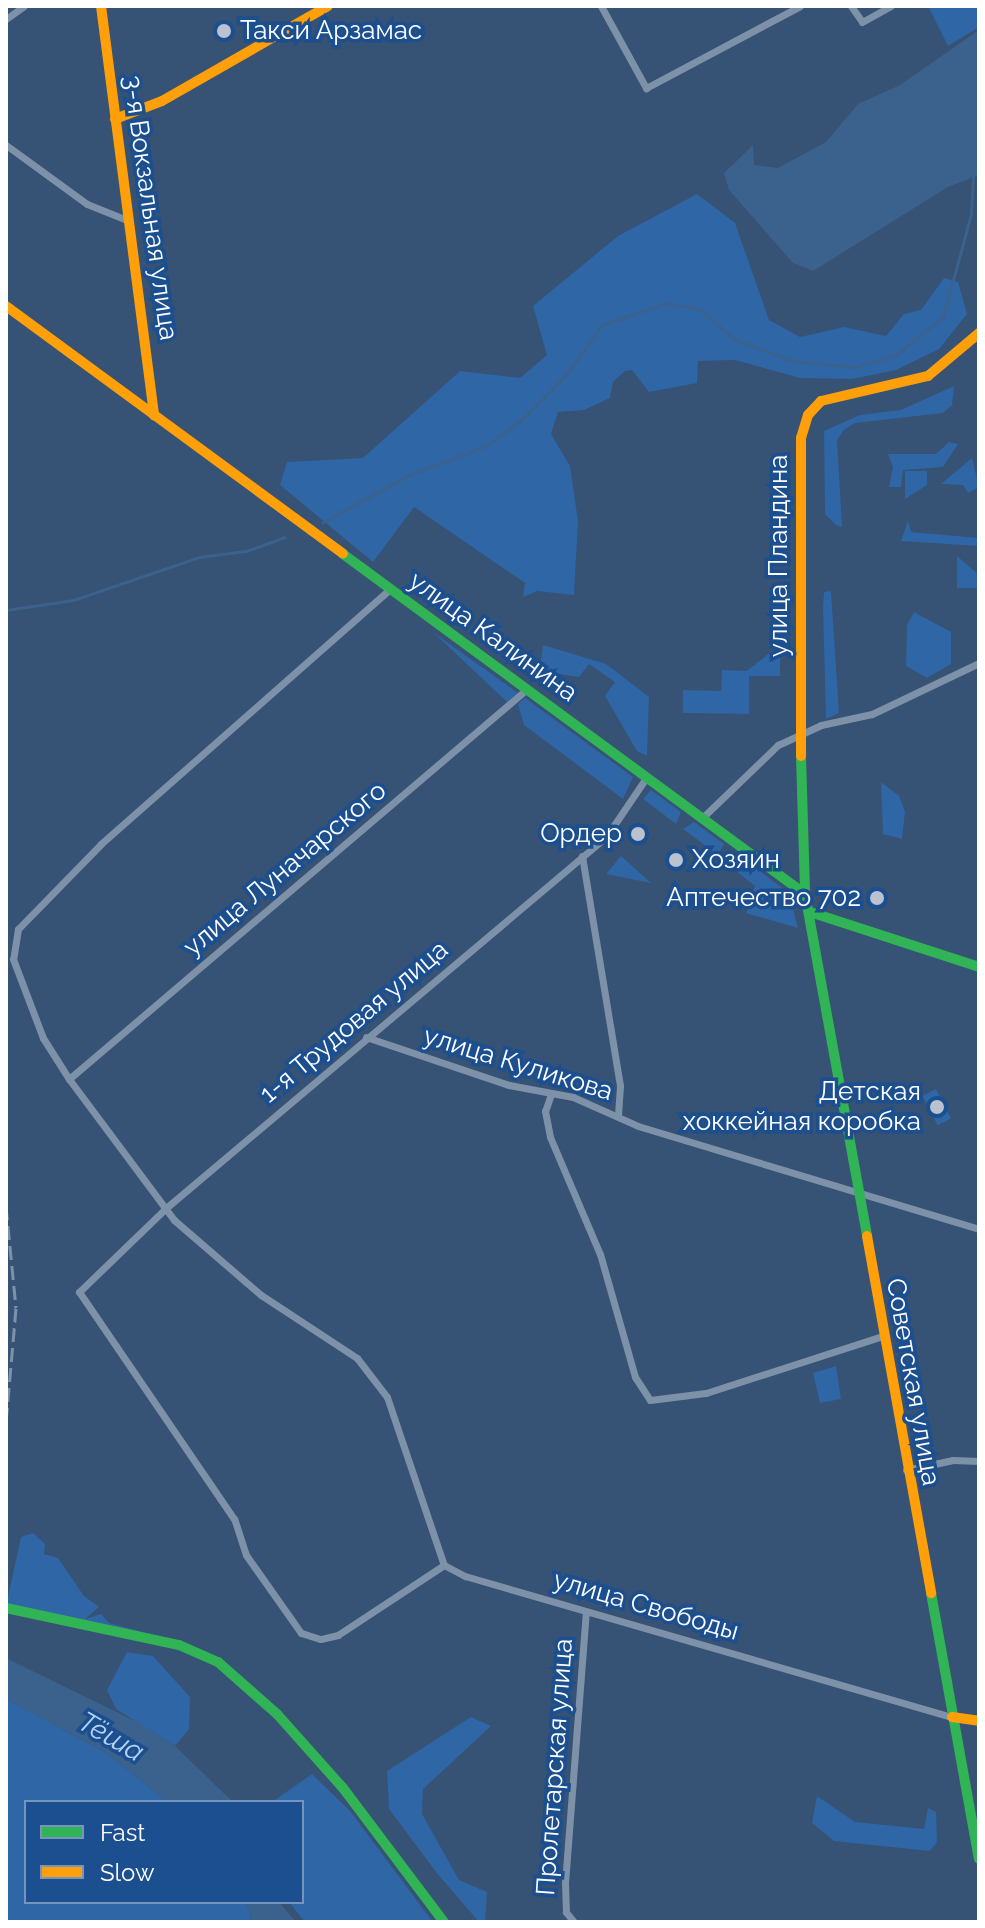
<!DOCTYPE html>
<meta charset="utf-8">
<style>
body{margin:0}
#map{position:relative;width:985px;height:1928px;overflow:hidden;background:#365274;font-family:Raleway,sans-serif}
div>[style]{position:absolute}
.green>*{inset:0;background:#2f66a5;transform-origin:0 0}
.water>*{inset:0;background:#3b618d}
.stream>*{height:3px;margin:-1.5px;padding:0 1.5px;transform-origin:1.5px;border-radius:1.5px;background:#3b618d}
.street>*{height:7px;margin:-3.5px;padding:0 3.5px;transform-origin:3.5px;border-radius:3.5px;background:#7d92a8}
.fast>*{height:10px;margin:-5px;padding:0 5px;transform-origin:5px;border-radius:5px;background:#30b455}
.slow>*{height:10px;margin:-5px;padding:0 5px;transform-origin:5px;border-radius:5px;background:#ff9f0a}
.rail>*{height:3px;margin-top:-1.5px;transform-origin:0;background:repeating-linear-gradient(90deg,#7e92a7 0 14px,transparent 0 20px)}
.dots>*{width:22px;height:22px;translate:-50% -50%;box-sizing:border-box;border:4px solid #1b4f8f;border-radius:50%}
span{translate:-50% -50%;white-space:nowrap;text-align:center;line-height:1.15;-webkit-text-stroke:7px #1b4f8f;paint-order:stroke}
.poi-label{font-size:26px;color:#fff}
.left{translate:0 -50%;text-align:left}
.right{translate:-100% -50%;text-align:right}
.street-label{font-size:26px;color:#fff}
.water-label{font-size:28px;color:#b5d3f5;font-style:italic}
.frame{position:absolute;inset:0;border:8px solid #fff;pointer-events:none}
.legend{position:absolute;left:24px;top:1800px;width:280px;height:104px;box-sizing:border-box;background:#1b4f8f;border:2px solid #7695bc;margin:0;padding:10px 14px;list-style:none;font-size:24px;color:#fff}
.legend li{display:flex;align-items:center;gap:16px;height:40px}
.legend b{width:40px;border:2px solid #7695bc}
</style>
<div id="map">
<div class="green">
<div style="clip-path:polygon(928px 6px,979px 6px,979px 27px,948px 46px)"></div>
<div style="clip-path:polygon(697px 194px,735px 223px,769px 320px,800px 337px,844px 327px,886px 336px,904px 314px,921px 310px,944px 278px,958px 282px,967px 314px,939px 349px,896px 370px,852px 379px,800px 378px,735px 360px,698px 361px,697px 383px,649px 392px,632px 370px,625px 371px,613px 382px,610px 398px,584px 410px,558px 412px,551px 434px,570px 466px,578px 521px,574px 595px,537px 591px,523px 597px,525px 583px,414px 507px,373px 562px,280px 485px,287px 462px,363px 458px,460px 371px,520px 378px,547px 355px,533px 306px,618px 236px)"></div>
<div style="clip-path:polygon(954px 386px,952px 405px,943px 413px,855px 423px,844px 430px,837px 440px,842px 527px,836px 525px,825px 514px,824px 431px,860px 415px,901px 410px)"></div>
<div style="clip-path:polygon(949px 442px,958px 444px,943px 467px,903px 470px,901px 487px,889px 487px,893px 467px,888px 454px,936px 454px)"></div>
<div style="clip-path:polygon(972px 458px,979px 487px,968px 493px,963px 485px,941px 484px)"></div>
<div style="clip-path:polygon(905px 471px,927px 471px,927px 485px,905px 499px)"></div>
<div style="clip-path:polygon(908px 521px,911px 532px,979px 538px,979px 546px,901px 541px)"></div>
<div style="clip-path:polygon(957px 556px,979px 575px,979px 588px,957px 588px)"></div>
<div style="clip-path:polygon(831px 591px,839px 713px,826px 719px,823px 607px,824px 592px)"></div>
<div style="clip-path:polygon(914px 612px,951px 632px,951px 664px,927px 678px,906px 666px,907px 625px)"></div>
<div style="clip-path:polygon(433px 632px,518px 693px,507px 702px)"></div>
<div style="clip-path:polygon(543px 645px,606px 664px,649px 697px,647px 756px,637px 751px,605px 696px,615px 682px,589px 664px,579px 677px,540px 671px)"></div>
<div style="clip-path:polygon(772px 651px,780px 651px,780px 676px,749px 676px,749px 714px,683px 713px,683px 690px,721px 691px,722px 670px,747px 671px)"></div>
<div style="clip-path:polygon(525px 698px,633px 777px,623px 799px,524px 725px,518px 704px)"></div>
<div style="clip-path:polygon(881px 782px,899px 796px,905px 812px,902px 839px,883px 834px)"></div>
<div style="clip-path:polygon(651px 790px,681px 812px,676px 824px,643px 799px)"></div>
<div style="clip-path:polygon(694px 822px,724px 844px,718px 855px,683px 829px)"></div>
<div style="clip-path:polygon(734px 852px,789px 893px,798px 928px,746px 913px,755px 886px,726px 863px)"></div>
<div style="clip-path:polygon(621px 856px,651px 883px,606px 874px)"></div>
<div style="left:936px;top:1089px;width:33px;height:15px;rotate:63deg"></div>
<div style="clip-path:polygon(836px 1366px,841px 1399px,820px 1403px,813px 1373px)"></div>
<div style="clip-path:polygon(33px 1533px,45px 1544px,44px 1554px,58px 1558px,84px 1596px,99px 1607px,85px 1619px,101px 1614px,109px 1623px,177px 1641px,6px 1606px,21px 1537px)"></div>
<div style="clip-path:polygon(127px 1652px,153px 1656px,190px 1697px,189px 1729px,175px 1746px,116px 1709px,107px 1690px)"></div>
<div style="clip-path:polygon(6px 1699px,105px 1752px,168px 1802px,26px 1802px,26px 1902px,246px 1902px,252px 1922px,6px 1922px)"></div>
<div style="clip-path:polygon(471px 1717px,491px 1726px,423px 1789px,422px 1814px,459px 1880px,487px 1892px,485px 1922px,479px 1922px,436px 1872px,389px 1809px,387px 1771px)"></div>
<div style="clip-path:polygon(312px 1774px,350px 1811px,433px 1922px,305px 1922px,289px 1902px,302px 1902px,302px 1802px,272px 1802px)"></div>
<div style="clip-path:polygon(817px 1796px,855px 1822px,924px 1829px,928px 1808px,936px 1812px,937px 1842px,930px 1851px,834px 1841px,812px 1823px)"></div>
</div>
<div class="water">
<div style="clip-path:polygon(979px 30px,979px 175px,948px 187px,813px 271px,793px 263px,729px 190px,724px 173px,753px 145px,754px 165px,778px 168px,826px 142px,858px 104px,900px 85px)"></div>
<div style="clip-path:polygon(6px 1658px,137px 1722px,175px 1746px,233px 1802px,168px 1802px,105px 1752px,6px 1699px)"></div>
<div style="clip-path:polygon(246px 1902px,279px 1902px,296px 1922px,252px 1922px)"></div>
</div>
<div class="stream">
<div style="left:323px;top:522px;width:98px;rotate:-28.7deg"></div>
<div style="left:409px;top:475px;width:82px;rotate:-20.6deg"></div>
<div style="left:486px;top:446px;width:42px;rotate:-36.3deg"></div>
<div style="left:520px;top:421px;width:65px;rotate:-45deg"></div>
<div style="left:566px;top:375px;width:62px;rotate:-54.2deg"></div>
<div style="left:602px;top:325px;width:69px;rotate:-18.7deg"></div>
<div style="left:667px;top:303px;width:34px;rotate:10deg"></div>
<div style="left:700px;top:309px;width:45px;rotate:41.4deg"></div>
<div style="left:734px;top:339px;width:62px;rotate:20.8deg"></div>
<div style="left:792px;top:361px;width:62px;rotate:5.5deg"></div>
<div style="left:854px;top:367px;width:44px;rotate:-15.9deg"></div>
<div style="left:896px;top:355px;width:60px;rotate:-39deg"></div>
<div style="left:943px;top:317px;width:107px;rotate:-74.8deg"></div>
<div style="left:971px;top:214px;width:38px;rotate:-87deg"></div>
<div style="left:6px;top:610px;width:68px;rotate:-8.5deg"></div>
<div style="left:73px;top:600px;width:133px;rotate:-18.8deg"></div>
<div style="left:199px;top:557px;width:47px;rotate:-7.3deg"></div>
<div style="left:246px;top:551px;width:41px;rotate:-19.7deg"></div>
</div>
<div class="street">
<div style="left:601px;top:6px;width:94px;rotate:61.2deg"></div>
<div style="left:646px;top:88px;width:174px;rotate:-28deg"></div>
<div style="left:851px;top:6px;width:19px;rotate:55deg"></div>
<div style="left:862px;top:22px;width:33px;rotate:-29deg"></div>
<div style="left:6px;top:19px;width:22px;rotate:-36deg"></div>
<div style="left:6px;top:145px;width:100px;rotate:36.1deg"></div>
<div style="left:87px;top:204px;width:45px;rotate:22deg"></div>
<div style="left:390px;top:589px;width:385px;rotate:138.6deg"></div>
<div style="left:101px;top:844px;width:119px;rotate:134.3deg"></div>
<div style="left:18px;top:929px;width:30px;rotate:99deg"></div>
<div style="left:13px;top:959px;width:85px;rotate:69.2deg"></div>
<div style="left:43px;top:1038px;width:49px;rotate:57.6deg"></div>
<div style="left:69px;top:1079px;width:176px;rotate:53.3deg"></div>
<div style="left:174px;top:1220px;width:115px;rotate:40.8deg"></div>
<div style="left:261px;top:1295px;width:115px;rotate:33.3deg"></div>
<div style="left:357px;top:1358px;width:49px;rotate:52.4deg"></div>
<div style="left:387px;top:1397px;width:177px;rotate:71.3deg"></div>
<div style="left:701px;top:819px;width:107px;rotate:-43.9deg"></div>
<div style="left:778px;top:745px;width:47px;rotate:-24.9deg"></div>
<div style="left:821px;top:725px;width:52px;rotate:-12.2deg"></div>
<div style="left:872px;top:714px;width:119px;rotate:-25.5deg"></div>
<div style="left:582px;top:856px;width:233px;rotate:80.6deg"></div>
<div style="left:620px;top:1086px;width:30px;rotate:94deg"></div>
<div style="left:366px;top:1037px;width:151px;rotate:18.6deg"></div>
<div style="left:509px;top:1085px;width:65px;rotate:10.6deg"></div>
<div style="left:573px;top:1097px;width:71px;rotate:24deg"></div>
<div style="left:638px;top:1126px;width:356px;rotate:16.8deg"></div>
<div style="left:69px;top:1079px;width:602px;rotate:-40.42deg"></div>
<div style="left:551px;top:1094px;width:18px;rotate:109deg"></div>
<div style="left:545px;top:1111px;width:26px;rotate:79deg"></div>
<div style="left:550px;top:1137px;width:127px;rotate:66.9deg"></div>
<div style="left:600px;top:1254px;width:128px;rotate:74.1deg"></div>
<div style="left:635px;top:1377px;width:27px;rotate:57deg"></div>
<div style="left:650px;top:1400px;width:56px;rotate:-7.1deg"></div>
<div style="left:706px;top:1393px;width:186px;rotate:-17.9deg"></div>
<div style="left:906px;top:1470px;width:48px;rotate:-12deg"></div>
<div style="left:953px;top:1460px;width:26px;rotate:2deg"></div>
<div style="left:444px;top:1565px;width:127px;rotate:146.6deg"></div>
<div style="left:338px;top:1635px;width:18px;rotate:167deg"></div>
<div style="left:320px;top:1639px;width:20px;rotate:-162deg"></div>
<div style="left:301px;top:1633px;width:95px;rotate:-125.2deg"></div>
<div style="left:246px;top:1555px;width:38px;rotate:-108deg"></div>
<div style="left:234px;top:1519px;width:275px;rotate:-124.3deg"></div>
<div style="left:79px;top:1292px;width:121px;rotate:-44deg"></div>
<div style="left:166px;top:1208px;width:576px;rotate:-40.14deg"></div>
<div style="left:606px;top:837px;width:71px;rotate:-55.9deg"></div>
<div style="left:444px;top:1565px;width:24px;rotate:28deg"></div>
<div style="left:465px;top:1576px;width:507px;rotate:16.15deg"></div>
<div style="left:574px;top:1922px;width:13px;rotate:-129deg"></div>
<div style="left:566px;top:1912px;width:29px;rotate:-92deg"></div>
<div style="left:565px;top:1883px;width:272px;rotate:-85.6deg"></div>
</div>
<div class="fast">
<div style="left:343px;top:554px;width:574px;rotate:36.35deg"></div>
<div style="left:801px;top:756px;width:138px;rotate:88.3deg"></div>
<div style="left:805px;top:894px;width:348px;rotate:79.7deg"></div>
<div style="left:810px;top:912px;width:178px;rotate:18deg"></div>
<div style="left:931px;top:1593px;width:270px;rotate:79.8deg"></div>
<div style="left:6px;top:1608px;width:177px;rotate:12.1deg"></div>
<div style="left:179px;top:1645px;width:43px;rotate:23.6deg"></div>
<div style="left:218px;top:1662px;width:79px;rotate:41.4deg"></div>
<div style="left:277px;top:1714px;width:99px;rotate:48.3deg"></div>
<div style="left:343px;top:1788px;width:168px;rotate:53deg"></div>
</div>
<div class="slow">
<div style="left:101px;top:6px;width:413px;rotate:82.6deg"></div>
<div style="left:115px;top:119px;width:50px;rotate:-21deg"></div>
<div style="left:162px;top:101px;width:191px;rotate:-29.8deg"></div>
<div style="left:6px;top:306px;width:418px;rotate:36.3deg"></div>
<div style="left:801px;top:756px;width:318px;rotate:-90deg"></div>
<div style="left:801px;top:438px;width:24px;rotate:-73deg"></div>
<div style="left:808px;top:415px;width:19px;rotate:-47deg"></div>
<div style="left:821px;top:401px;width:110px;rotate:-13.2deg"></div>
<div style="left:928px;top:376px;width:67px;rotate:-40.1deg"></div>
<div style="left:867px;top:1236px;width:363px;rotate:79.8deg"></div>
<div style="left:952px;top:1717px;width:27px;rotate:8deg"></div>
</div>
<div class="rail">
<div style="left:6px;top:1206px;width:102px;rotate:84.4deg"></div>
<div style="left:16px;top:1308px;width:114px;rotate:95deg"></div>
</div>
<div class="dots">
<div style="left:224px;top:31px;background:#b9c2ce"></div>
<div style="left:638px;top:834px;background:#b9c2ce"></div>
<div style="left:676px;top:860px;background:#b9c2ce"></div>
<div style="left:877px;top:898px;background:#b9c2ce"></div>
<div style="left:937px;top:1107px;background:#b9c2ce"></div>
</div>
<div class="poi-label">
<span class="left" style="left:240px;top:31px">Такси Арзамас</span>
<span class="right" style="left:622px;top:834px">Ордер</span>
<span class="left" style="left:692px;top:860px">Хозяин</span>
<span class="right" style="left:861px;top:898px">Аптечество 702</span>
<span class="right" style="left:921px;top:1107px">Детская<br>хоккейная коробка</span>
</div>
<div class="street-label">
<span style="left:150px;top:208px;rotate:82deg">3-я Вокзальная улица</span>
<span style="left:779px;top:556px;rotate:-90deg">улица Пландина</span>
<span style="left:493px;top:637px;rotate:36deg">улица Калинина</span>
<span style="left:285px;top:869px;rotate:-40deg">улица Луначарского</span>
<span style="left:354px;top:1022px;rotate:-40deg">1-я Трудовая улица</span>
<span style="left:518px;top:1064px;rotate:17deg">улица Куликова</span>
<span style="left:913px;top:1382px;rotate:80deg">Советская улица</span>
<span style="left:646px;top:1606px;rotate:16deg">улица Свободы</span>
<span style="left:555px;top:1767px;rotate:-86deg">Пролетарская улица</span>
</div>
<div class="water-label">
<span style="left:111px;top:1737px;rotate:30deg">Тёша</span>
</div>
<div class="frame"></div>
<ul class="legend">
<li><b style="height:10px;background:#30b455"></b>Fast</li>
<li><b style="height:10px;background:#ff9f0a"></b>Slow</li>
</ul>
</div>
